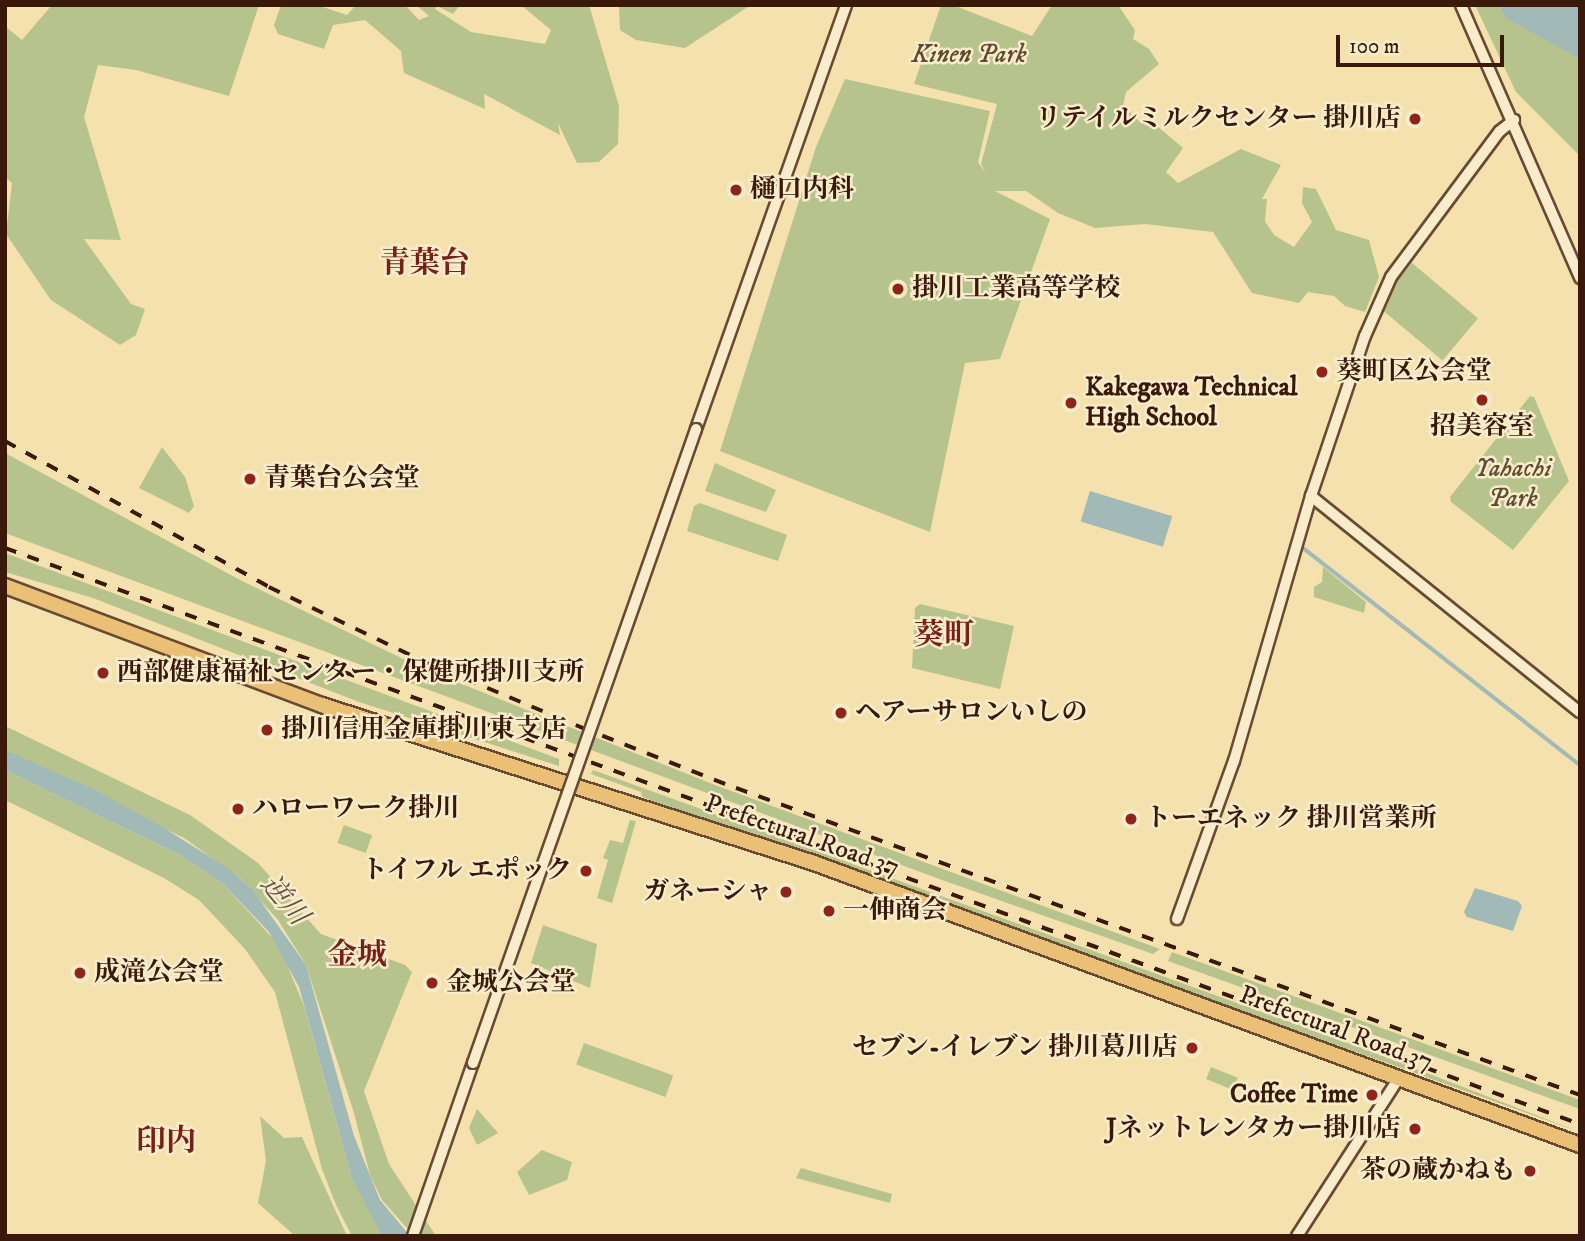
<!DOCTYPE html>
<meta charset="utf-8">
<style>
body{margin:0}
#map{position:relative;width:1585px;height:1241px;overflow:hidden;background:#f4e1ad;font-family:"IM FELL DW Pica","Noto Serif JP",serif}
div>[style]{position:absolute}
.green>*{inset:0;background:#b7c38d;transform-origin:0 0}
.water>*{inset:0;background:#a2bab7;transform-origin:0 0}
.stream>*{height:3.5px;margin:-1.75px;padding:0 1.75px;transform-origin:1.75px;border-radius:1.75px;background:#a2bab7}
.roads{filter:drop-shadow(2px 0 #684a33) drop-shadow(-2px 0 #684a33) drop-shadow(0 2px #684a33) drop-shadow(0 -2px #684a33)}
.tertiary>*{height:10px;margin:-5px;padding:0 5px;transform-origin:5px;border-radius:5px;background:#f8ecca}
.primary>*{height:14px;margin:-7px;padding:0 7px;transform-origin:7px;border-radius:7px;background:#eac076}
.rail>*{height:3.5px;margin-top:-1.75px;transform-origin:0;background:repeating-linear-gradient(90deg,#3a180a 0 12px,transparent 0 24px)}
.bridges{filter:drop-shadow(2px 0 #684a33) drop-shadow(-2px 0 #684a33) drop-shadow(0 2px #684a33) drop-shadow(0 -2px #684a33)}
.tertiary-bridge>*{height:10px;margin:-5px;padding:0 5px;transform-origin:5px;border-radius:5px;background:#f8ecca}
.dots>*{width:19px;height:19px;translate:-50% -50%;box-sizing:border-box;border:4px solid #f8ecca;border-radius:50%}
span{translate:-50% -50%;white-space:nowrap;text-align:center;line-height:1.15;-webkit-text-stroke:5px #f8ecca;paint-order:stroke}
.park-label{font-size:26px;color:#604b31;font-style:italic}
.poi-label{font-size:26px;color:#3a180a;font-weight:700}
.right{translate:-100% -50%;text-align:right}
.left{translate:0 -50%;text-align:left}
.street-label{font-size:26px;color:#3a180a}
.water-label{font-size:28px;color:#5e5147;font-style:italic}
.quarter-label{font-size:30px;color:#7a1f14;font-weight:700}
.frame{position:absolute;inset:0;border:7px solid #3a180a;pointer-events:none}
.scale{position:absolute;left:1336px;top:35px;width:168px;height:32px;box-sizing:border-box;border:4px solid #3a180a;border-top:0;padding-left:9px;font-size:21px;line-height:24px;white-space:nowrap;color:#3a180a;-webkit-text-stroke:5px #f8ecca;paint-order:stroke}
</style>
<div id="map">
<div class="green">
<div style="clip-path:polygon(52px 5px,259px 5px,229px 96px,136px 70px,98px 65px,84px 117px,121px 240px,84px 239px,131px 304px,145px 309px,136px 335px,120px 345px,51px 300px,6px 234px,12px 183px,5px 177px,5px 26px,22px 40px)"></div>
<div style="clip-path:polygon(281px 5px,317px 5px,347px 15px,356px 5px,405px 5px,419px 20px,429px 16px,416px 5px,460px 5px,453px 14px,437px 6px,435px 9px,471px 32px,545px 44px,551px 30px,521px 5px,589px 5px,619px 106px,618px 144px,599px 162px,577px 163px,558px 123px,560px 135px,484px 94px,485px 109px,404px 73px,401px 51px,365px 20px,333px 25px,324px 49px,278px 34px,274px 25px)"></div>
<div style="clip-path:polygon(619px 5px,751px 5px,685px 48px,636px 40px,620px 30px)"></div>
<div style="clip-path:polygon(941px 5px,953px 5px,1032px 36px,1052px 5px,1118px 5px,1135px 30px,1133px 39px,1149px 49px,1159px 64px,1126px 92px,1123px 106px,1141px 123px,1150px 120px,1183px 148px,1166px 172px,1178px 183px,1241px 149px,1281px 165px,1262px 199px,1267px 199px,1265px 221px,1274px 235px,1294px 247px,1312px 222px,1302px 203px,1303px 187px,1316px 189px,1336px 230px,1369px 240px,1379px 277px,1365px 312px,1345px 306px,1334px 296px,1308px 292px,1299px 303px,1252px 293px,1213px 232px,1145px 224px,1095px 228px,1058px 213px,1026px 191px,995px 191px,1050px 219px,1000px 359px,965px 363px,930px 532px,720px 451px,816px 147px,845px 79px,990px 111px,978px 162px,985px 173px,981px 164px,997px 104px,914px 84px)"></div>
<div style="clip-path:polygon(1475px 5px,1580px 5px,1580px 156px,1516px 92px)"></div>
<div style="left:1412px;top:263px;width:86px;height:55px;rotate:40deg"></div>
<div style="clip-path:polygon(1530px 396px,1534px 397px,1569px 481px,1513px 550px,1451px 502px,1450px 497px)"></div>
<div style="clip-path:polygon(162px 447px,185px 477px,194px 506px,189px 513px,139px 488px)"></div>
<div style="clip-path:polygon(5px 453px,242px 581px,424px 669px,715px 785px,1160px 949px,1153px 954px,942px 880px,5px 533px)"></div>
<div style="clip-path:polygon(715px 463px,776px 490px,766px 512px,705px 491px)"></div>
<div style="clip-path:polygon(700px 503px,787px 535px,778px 561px,687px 531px,694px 506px)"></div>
<div style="clip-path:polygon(5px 553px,559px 759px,559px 766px,359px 702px,93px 598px,5px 572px)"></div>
<div style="clip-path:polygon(1323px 567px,1366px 602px,1364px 613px,1314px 597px,1314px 587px,1322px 582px)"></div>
<div style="clip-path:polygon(920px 604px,1014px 626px,1000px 689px,912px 668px,915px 608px)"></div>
<div style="clip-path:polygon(5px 726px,190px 815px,258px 863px,321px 934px,405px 965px,412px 972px,364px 1091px,389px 1164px,436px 1236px,414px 1236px,382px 1200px,370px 1175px,354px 1113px,306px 965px,278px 920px,241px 879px,184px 838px,5px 751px)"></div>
<div style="clip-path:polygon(5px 770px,180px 855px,223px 884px,279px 945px,304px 1006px,352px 1179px,384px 1236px,352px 1236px,336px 1205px,322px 1169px,275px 992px,245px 949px,199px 900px,164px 878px,5px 800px)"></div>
<div style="clip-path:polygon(593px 770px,1367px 1050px,1580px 1132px,642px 797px,641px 792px,591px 774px)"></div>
<div style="clip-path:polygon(630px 820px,636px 821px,612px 903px,597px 898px,608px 860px,603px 858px,610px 840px,623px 843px)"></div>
<div style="left:344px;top:825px;width:30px;height:19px;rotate:20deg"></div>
<div style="clip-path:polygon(543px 925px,597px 944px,590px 988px,531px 963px)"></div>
<div style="clip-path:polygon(1172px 952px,1580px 1100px,1580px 1109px,1168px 961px)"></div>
<div style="left:584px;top:1043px;width:95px;height:23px;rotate:20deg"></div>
<div style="left:1211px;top:1067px;width:29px;height:13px;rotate:22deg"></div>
<div style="clip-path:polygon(477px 1109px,498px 1133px,477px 1145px,469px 1128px)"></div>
<div style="clip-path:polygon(260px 1116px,284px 1138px,302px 1137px,347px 1236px,295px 1236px,258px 1203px,266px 1161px)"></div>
<div style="clip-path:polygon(542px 1150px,572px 1162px,567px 1180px,529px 1195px,517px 1172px)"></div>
<div style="clip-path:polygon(801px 1168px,892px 1194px,890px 1203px,796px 1178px)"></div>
</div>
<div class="water">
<div style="clip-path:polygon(1499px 5px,1580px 5px,1580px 59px,1506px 18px)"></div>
<div style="left:1090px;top:491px;width:86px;height:32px;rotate:17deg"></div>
<div style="clip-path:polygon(5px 750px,93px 789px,161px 826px,226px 867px,252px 889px,306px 965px,354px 1136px,380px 1200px,410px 1236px,382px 1236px,352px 1179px,299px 987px,269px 932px,223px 884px,180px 855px,5px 770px)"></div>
<div style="clip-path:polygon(1475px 888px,1518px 901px,1522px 906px,1513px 931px,1467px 917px,1464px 912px)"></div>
</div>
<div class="stream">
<div style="left:1302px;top:547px;width:353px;rotate:38.1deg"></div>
</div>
<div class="roads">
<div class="tertiary">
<div style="left:1461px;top:5px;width:298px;rotate:66.4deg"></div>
<div style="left:696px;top:429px;width:450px;rotate:-70.5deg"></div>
<div style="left:1311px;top:496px;width:345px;rotate:38.8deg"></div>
<div style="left:1177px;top:919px;width:168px;rotate:-70.2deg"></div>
<div style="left:1234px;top:761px;width:276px;rotate:-73.8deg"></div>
<div style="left:1311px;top:496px;width:169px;rotate:-71.4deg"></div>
<div style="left:1365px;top:336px;width:64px;rotate:-66.2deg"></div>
<div style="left:1391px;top:277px;width:182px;rotate:-53.3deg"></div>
<div style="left:1500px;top:131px;width:18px;rotate:-38deg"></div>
<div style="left:413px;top:1236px;width:183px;rotate:-70.9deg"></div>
<div style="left:1297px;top:1236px;width:188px;rotate:-57.2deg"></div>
</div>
<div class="primary">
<div style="left:5px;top:586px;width:339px;rotate:20.6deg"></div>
<div style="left:322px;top:705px;width:517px;rotate:17.8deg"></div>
<div style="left:814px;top:863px;width:816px;rotate:20.21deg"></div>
</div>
</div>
<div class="rail">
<div style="left:5px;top:441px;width:302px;rotate:28.9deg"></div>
<div style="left:269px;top:587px;width:169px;rotate:25.7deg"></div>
<div style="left:421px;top:660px;width:173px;rotate:22.8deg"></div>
<div style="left:580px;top:727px;width:168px;rotate:21.4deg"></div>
<div style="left:736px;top:788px;width:898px;rotate:19.99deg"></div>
<div style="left:5px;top:548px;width:1677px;rotate:20.09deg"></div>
</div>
<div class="bridges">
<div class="tertiary-bridge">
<div style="left:473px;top:1063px;width:672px;rotate:-70.62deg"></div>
</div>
</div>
<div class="dots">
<div style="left:1415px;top:119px;background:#8f2418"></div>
<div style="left:736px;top:190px;background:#8f2418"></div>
<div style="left:898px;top:289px;background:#8f2418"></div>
<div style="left:1322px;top:372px;background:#8f2418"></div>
<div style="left:1482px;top:400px;background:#8f2418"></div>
<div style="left:1071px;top:403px;background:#8f2418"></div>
<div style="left:250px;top:479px;background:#8f2418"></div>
<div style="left:103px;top:673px;background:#8f2418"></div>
<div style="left:841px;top:713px;background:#8f2418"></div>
<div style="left:267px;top:730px;background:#8f2418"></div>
<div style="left:238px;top:809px;background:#8f2418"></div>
<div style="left:1131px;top:819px;background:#8f2418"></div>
<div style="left:586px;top:871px;background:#8f2418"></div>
<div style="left:786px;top:892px;background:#8f2418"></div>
<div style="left:829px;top:911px;background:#8f2418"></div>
<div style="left:80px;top:973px;background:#8f2418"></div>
<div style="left:432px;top:983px;background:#8f2418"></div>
<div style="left:1192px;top:1048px;background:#8f2418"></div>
<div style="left:1372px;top:1095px;background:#8f2418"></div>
<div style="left:1415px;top:1129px;background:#8f2418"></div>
<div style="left:1530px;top:1171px;background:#8f2418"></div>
</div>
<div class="park-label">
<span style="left:969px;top:55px">Kinen Park</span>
<span style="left:1513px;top:484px">Yahachi<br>Park</span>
</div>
<div class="poi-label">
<span class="right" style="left:1401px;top:119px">リテイルミルクセンター 掛川店</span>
<span class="left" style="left:750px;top:190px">樋口内科</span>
<span class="left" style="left:912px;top:289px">掛川工業高等学校</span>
<span class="left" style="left:1336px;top:372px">葵町区公会堂</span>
<span class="left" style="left:1085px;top:403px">Kakegawa Technical<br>High School</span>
<span style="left:1482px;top:427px">招美容室</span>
<span class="left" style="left:264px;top:479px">青葉台公会堂</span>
<span class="left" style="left:117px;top:673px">西部健康福祉センター・保健所掛川支所</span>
<span class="left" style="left:855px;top:713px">ヘアーサロンいしの</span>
<span class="left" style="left:281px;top:730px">掛川信用金庫掛川東支店</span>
<span class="left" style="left:252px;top:809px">ハローワーク掛川</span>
<span class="left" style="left:1145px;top:819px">トーエネック 掛川営業所</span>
<span class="right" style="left:572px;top:871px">トイフル エポック</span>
<span class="right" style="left:772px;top:892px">ガネーシャ</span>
<span class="left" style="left:843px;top:911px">一伸商会</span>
<span class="left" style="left:94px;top:973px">成滝公会堂</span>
<span class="left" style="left:446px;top:983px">金城公会堂</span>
<span class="right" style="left:1178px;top:1048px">セブン-イレブン 掛川葛川店</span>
<span class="right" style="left:1358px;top:1095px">Coffee Time</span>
<span class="right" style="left:1401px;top:1129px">Jネットレンタカー掛川店</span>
<span class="right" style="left:1516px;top:1171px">茶の蔵かねも</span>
</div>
<div class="street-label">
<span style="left:802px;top:836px;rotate:19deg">Prefectural Road 37</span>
<span style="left:1336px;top:1029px;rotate:20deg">Prefectural Road 37</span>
</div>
<div class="water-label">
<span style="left:284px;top:900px;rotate:50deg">逆川</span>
</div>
<div class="quarter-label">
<span style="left:425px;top:264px">青葉台</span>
<span style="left:944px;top:636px">葵町</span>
<span style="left:357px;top:956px">金城</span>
<span style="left:166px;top:1142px">印内</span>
</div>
<div class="frame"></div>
<div class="scale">100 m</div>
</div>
